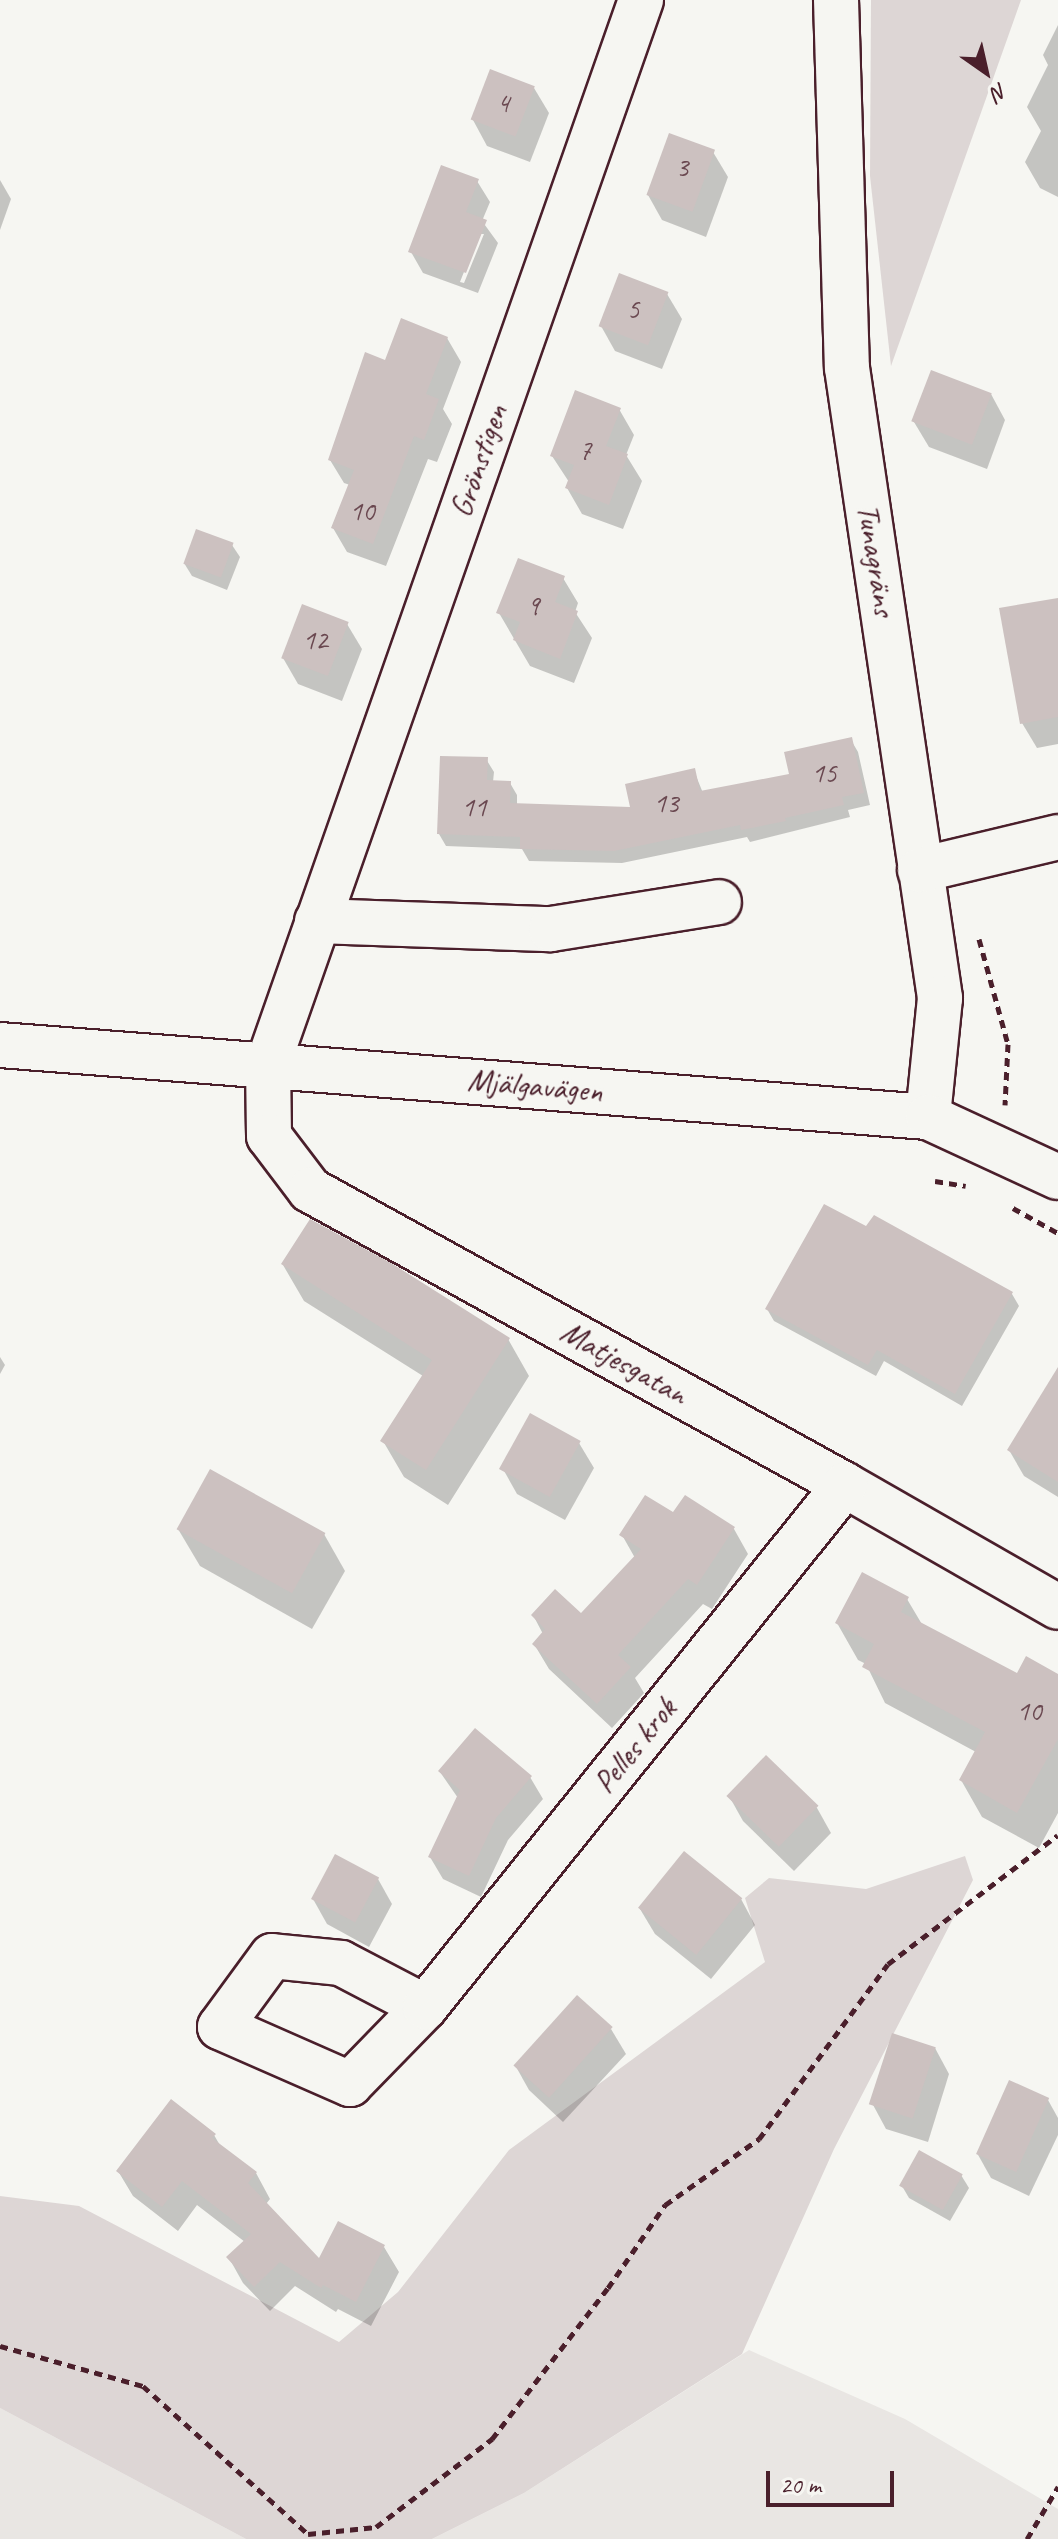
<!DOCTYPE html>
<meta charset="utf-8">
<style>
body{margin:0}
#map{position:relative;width:1058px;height:2539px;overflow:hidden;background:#f6f6f2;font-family:Caveat,sans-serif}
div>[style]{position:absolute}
.built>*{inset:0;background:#e9e6e3}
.green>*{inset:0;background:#ddd6d5}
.shadow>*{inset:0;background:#0003}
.building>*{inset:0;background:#ccc1c0;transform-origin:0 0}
.path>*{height:5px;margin-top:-2.5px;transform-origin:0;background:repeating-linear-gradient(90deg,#4a1f2b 0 8px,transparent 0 14px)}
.roads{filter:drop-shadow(2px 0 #4a1f2b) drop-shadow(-2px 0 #4a1f2b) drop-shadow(0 2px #4a1f2b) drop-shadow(0 -2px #4a1f2b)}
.street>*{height:44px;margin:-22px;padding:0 22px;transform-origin:22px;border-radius:22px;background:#f6f6f2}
.secondary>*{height:44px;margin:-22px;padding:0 22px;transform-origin:22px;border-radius:22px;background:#f6f6f2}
span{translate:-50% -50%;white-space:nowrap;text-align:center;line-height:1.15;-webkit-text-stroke:6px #f6f6f2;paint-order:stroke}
.number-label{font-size:28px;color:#6a4850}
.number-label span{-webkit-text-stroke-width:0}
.street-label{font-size:32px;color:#4a1f2b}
.north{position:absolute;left:946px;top:32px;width:80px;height:80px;-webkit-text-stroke:6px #f6f6f2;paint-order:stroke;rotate:146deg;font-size:22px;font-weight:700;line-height:32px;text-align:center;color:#4a1f2b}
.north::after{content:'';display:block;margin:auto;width:28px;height:36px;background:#4a1f2b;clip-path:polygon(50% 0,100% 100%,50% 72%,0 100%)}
.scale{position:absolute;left:766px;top:2471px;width:128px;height:36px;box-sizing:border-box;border:4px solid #4a1f2b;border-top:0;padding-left:10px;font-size:24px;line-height:28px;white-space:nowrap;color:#4a1f2b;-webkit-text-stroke:6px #f6f6f2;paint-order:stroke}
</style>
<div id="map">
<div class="built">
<div style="clip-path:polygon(749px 2350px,905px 2419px,1058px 2509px,1058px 2539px,432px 2539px,524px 2493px)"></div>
<div style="clip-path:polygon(0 2408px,246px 2539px,0 2539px)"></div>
</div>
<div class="green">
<div style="clip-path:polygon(871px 0,1021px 0,891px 366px,870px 176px)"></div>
<div style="clip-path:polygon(965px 1856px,973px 1880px,834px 2149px,742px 2354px,524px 2493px,432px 2539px,246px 2539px,0 2408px,0 2196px,79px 2206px,339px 2342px,398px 2292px,509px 2150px,765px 1962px,745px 1898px,769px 1878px,866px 1889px)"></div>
</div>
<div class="shadow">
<div style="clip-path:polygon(1058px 25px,1058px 197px,1040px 188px,1025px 162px,1041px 131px,1027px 107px,1048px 65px,1043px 55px)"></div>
<div style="clip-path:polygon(534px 88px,549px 113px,530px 162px,487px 146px,473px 120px)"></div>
<div style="clip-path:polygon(713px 152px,728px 177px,706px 237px,662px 220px,648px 195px)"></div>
<div style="clip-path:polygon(0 180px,11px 199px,0 230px)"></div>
<div style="clip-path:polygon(evenodd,477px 181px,490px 202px,482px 221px,498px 243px,478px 293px,423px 273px,411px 252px,477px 181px,479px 234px,484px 234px,464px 283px,460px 282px,479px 234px)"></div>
<div style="clip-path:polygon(667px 294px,682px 319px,662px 369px,615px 351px,601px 326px)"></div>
<div style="clip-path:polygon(447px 338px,461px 362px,443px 409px,452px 424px,437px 462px,428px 459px,386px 566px,347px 552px,333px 528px,350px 485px,344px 483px,330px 460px,386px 363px)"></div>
<div style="clip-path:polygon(991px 394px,1005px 420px,987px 469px,929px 447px,914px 422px)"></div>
<div style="clip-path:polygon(619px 409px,634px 435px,626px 455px,642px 481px,623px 529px,582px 514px,567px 488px,569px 482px,552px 456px)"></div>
<div style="clip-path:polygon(232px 545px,240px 557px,227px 590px,192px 576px,184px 563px)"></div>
<div style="clip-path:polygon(563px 578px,578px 603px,575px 612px,592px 638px,574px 683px,530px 666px,499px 613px)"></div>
<div style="clip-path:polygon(1058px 600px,1058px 744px,1037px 748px,1022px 723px)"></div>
<div style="clip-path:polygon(347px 624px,362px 649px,342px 701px,298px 684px,283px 658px)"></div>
<div style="clip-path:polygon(851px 740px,858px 752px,870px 805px,848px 810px,850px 817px,750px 842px,747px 837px,622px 863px,529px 861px,522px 849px,446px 846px,439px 834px,486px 759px,494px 772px,493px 782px,510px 783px,517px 795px,517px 805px,632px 809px,694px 771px,703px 793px,791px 775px)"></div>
<div style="clip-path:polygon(867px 1229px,1012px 1294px,1019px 1306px,962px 1406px,884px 1361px,876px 1376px,774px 1321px,767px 1309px)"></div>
<div style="clip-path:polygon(283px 1265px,508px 1339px,529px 1376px,448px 1505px,404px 1477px,383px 1441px,423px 1376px,304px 1301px)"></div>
<div style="clip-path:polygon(0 1357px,5px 1365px,0 1374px)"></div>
<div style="clip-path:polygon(1058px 1403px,1058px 1497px,1024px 1476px,1009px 1450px)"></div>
<div style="clip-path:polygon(579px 1443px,594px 1468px,565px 1520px,517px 1494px,503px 1469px)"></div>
<div style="clip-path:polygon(673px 1515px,734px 1529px,748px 1554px,712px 1609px,703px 1604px,635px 1678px,644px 1693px,612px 1728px,549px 1669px,534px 1644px,543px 1634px,533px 1615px,581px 1616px,635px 1558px,622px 1535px)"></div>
<div style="clip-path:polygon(178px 1529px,324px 1534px,345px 1571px,312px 1629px,200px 1566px)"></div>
<div style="clip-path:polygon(907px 1599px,923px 1626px,1018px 1676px,1058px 1676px,1058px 1813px,1039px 1848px,982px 1817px,961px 1780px,976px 1752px,885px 1703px,866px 1664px,858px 1660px,837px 1623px)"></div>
<div style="clip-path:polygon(766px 1758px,817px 1808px,831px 1833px,794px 1871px,743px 1821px,729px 1796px)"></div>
<div style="clip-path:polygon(440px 1772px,530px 1777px,543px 1799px,508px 1840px,481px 1897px,443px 1879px,430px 1857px,458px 1798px)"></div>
<div style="clip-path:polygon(378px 1879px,392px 1904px,369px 1947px,327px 1924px,313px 1899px)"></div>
<div style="clip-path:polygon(741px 1899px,755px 1925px,711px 1979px,655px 1934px,640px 1909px)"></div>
<div style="clip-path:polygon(611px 2029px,626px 2054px,563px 2122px,529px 2090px,515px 2065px)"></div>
<div style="clip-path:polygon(935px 2048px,949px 2074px,928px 2142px,886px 2129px,872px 2103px)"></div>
<div style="clip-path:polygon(1048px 2100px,1058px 2118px,1058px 2135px,1029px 2196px,991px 2178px,977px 2153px)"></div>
<div style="clip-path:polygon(214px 2135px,221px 2147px,256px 2173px,270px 2199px,266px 2204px,320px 2261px,384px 2247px,399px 2272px,371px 2326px,338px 2309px,336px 2312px,295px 2286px,270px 2311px,243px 2283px,229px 2258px,245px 2242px,197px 2205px,178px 2231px,133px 2196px,118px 2171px)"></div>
<div style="clip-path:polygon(961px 2175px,969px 2188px,950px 2221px,909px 2198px,902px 2186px)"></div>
</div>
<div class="building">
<div style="left:490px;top:69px;width:48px;height:54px;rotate:21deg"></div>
<div style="left:669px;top:133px;width:49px;height:66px;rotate:20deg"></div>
<div style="clip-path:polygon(441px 165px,479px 179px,466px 212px,487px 220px,466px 273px,408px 252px)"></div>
<div style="left:619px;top:273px;width:53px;height:57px;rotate:21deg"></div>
<div style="clip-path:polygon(401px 318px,448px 337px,426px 394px,439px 399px,424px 440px,414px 436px,373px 544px,331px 528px,354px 470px,328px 460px,365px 352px,385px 360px)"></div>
<div style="left:931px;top:370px;width:65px;height:55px;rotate:21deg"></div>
<div style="clip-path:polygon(575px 390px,621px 408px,606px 446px,628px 454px,609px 505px,565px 488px,574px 465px,550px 456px)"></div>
<div style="left:196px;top:529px;width:40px;height:37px;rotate:20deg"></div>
<div style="clip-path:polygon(518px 558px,565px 576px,555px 602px,578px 611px,560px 659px,513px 640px,520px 622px,496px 613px)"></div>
<div style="clip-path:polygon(1058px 598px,1058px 717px,1020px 724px,999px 608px)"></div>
<div style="left:302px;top:604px;width:50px;height:58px;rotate:21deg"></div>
<div style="clip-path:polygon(852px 737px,864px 793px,842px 797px,844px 805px,785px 818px,786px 821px,741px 830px,740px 825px,614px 851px,520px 849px,520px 837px,437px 834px,440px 756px,488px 757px,487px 780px,511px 781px,510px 803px,630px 807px,625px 784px,695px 768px,700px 791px,789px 774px,784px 752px)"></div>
<div style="clip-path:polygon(824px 1204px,866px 1226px,874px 1215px,1013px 1292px,955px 1394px,877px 1350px,868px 1365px,765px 1309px)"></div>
<div style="clip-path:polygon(310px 1219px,391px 1263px,510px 1338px,426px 1470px,380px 1441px,432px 1360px,281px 1264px)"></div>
<div style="clip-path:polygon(1058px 1367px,1058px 1482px,1007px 1450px)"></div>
<div style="left:530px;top:1413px;width:58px;height:64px;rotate:29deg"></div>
<div style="left:210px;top:1469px;width:132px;height:69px;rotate:29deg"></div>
<div style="clip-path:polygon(645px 1495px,673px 1512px,685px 1495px,735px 1527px,697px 1585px,688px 1579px,618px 1655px,631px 1667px,597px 1704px,532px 1644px,545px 1629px,531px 1615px,555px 1589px,581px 1613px,641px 1549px,619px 1535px)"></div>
<div style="clip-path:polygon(862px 1572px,909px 1597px,901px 1612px,1017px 1673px,1026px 1656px,1058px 1674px,1058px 1739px,1017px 1813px,959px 1780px,985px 1732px,862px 1667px,874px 1644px,835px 1623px)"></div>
<div style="clip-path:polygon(475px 1728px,532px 1776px,496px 1818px,469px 1876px,428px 1857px,460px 1790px,438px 1771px)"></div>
<div style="left:766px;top:1755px;width:73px;height:57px;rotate:44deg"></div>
<div style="left:684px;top:1851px;width:75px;height:73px;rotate:39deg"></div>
<div style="left:335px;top:1854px;width:50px;height:51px;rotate:28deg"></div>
<div style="left:577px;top:1995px;width:48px;height:95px;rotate:42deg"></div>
<div style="left:892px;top:2033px;width:46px;height:75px;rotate:18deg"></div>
<div style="left:1009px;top:2080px;width:44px;height:81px;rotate:24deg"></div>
<div style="clip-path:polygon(171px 2099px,216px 2134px,212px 2138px,257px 2172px,248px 2183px,319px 2258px,338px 2221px,385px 2245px,356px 2302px,323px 2285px,321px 2288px,280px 2262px,254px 2287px,226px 2257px,251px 2234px,182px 2181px,162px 2207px,116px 2171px)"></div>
<div style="left:919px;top:2150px;width:50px;height:41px;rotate:29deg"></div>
</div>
<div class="path">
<div style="left:979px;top:939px;width:109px;rotate:74.6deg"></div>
<div style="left:1008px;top:1044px;width:61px;rotate:92.8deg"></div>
<div style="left:935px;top:1181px;width:31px;rotate:9deg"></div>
<div style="left:1013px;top:1208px;width:51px;rotate:29.1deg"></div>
<div style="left:0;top:2346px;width:148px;rotate:15.6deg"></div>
<div style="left:143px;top:2386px;width:222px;rotate:41.9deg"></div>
<div style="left:308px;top:2534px;width:68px;rotate:-5.9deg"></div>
<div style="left:376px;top:2527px;width:146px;rotate:-37.2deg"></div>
<div style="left:492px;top:2439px;width:190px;rotate:-52.5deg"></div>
<div style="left:608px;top:2288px;width:101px;rotate:-55.5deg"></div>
<div style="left:665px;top:2205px;width:115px;rotate:-35.1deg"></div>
<div style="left:759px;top:2139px;width:217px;rotate:-53.6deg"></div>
<div style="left:888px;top:1964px;width:213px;rotate:-37.2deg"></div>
<div style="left:1027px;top:2539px;width:61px;rotate:-59.2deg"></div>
</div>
<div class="roads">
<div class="street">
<div style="left:641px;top:0;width:1127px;rotate:109.32deg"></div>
<div style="left:268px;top:1064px;width:72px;rotate:89.2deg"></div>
<div style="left:269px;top:1136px;width:68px;rotate:52.8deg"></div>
<div style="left:310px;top:1190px;width:611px;rotate:28.87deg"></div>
<div style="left:845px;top:1485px;width:245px;rotate:29.8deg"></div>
<div style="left:836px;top:0;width:368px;rotate:88.3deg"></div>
<div style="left:847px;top:368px;width:637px;rotate:81.6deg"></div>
<div style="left:940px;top:998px;width:120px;rotate:95.8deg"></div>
<div style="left:920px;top:870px;width:142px;rotate:-13.4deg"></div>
<div style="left:317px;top:921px;width:234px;rotate:2deg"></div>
<div style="left:551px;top:929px;width:170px;rotate:-9.1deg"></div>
<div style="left:425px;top:2007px;width:95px;rotate:-152.4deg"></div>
<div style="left:341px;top:1963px;width:69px;rotate:-174.2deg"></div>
<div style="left:272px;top:1956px;width:88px;rotate:126.2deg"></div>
<div style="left:220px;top:2027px;width:142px;rotate:23.7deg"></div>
<div style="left:350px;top:2084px;width:107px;rotate:-45.8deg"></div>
<div style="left:425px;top:2007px;width:670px;rotate:-51.18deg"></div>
</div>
<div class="secondary">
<div style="left:0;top:1045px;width:931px;rotate:4.44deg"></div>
<div style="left:928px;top:1117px;width:143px;rotate:24.8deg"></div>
</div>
</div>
<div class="number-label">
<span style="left:503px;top:103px">4</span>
<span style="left:682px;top:167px">3</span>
<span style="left:633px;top:309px">5</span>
<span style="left:585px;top:450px">7</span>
<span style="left:362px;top:511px">10</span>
<span style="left:533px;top:606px">9</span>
<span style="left:315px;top:640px">12</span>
<span style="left:824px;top:773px">15</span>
<span style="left:666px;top:803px">13</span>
<span style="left:474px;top:807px">11</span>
<span style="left:1029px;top:1711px">10</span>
</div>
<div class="street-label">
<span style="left:479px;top:461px;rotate:-71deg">Grönstigen</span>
<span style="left:876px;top:560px;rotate:81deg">Tunagräns</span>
<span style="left:535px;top:1086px;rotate:5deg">Mjälgavägen</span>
<span style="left:624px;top:1363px;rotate:29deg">Matjesgatan</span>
<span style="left:635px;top:1746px;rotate:-51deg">Pelles krok</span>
</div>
<div class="north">N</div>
<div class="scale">20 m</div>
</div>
